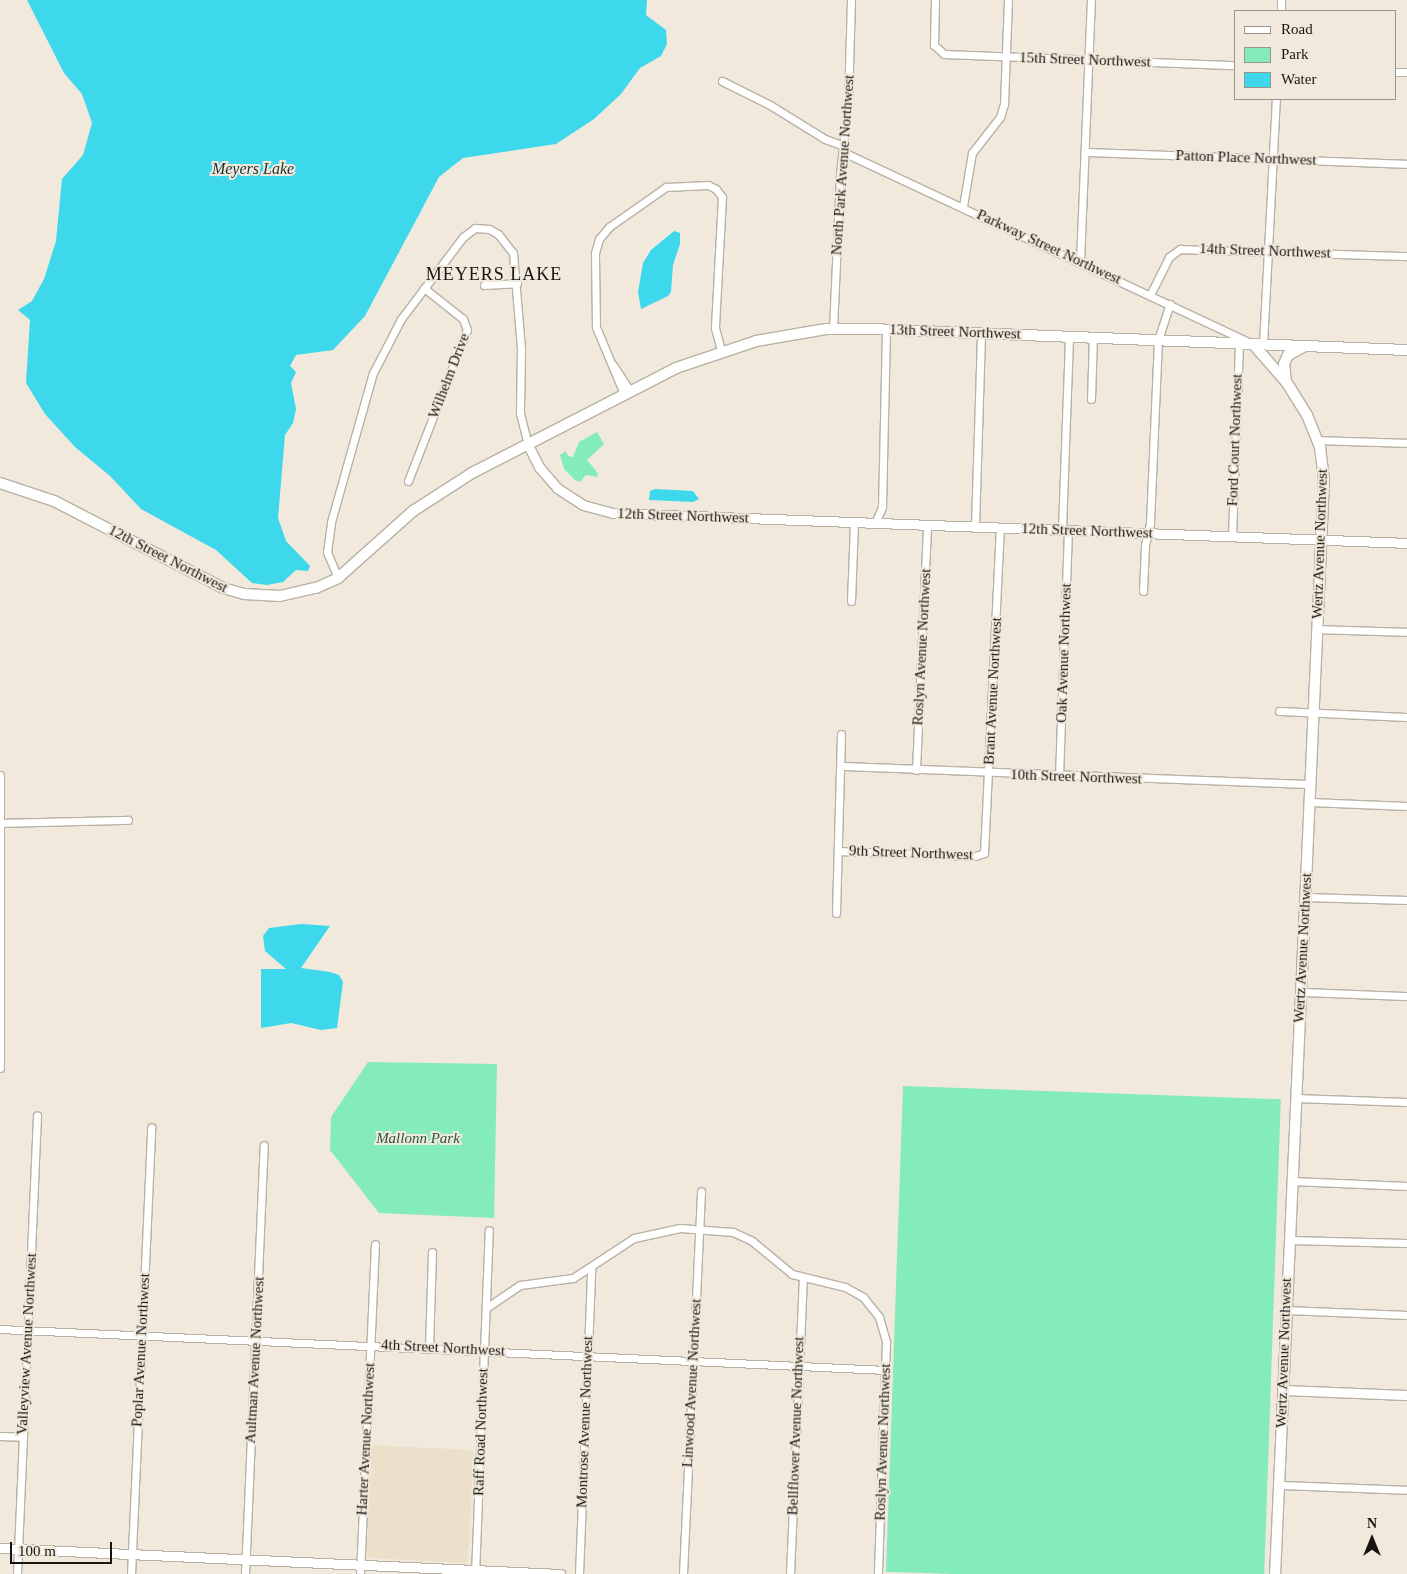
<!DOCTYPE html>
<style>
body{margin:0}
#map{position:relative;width:1407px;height:1574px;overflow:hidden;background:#f1e9dc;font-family:Georgia,serif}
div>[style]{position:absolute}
.built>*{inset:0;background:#ece0cb;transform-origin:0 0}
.green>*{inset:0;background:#83ecba;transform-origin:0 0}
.water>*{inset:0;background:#3ed8ec}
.roads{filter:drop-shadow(1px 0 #b8b1a4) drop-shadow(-1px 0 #b8b1a4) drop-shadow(0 1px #b8b1a4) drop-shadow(0 -1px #b8b1a4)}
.minor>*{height:7px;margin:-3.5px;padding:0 3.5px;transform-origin:3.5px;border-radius:3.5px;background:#fff}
.tertiary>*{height:9px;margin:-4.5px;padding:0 4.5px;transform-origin:4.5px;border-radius:4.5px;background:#fff}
.secondary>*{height:10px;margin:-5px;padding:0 5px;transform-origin:5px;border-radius:5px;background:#fff}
span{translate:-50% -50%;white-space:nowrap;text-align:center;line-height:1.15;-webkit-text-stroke:4px #f1e9dc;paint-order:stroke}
.street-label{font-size:15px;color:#181511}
.park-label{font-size:15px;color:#26543f;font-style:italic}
.water-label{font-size:16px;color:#1a3236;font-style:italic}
.quarter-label{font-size:18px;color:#181511;letter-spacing:1px}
.legend{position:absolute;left:1234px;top:10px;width:162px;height:90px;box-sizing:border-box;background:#f1e9dc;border:1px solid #9a948b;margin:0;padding:6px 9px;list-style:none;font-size:15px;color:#181511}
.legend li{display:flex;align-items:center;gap:10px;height:25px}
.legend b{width:25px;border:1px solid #9a948b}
.north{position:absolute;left:1347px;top:1514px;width:50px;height:50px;-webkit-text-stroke:4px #f1e9dc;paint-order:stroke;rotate:0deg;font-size:14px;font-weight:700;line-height:20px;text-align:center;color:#181511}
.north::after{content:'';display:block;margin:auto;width:18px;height:22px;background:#181511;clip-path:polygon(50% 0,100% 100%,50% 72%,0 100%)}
.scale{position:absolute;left:10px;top:1542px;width:102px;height:22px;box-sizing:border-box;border:2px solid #181511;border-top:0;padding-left:6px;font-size:15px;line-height:18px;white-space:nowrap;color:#181511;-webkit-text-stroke:4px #f1e9dc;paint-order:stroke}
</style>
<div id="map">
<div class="built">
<div style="left:372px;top:1445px;width:102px;height:113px;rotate:3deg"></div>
</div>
<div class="green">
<div style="clip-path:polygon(597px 432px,604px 444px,587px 460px,598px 473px,597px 477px,586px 475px,580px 482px,575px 480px,564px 469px,560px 455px,566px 451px,568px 456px,573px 457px,579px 442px)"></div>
<div style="clip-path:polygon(368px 1062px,497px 1064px,494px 1218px,379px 1213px,330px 1150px,331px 1117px)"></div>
<div style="left:903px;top:1086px;width:378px;height:486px;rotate:2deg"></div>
</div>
<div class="water">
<div style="clip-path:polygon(27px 0,647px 0,646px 15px,666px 30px,667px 44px,661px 56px,640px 68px,621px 94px,594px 119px,556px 144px,463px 158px,439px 177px,365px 316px,333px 350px,296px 355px,290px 366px,296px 372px,291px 383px,296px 409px,293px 423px,285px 435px,278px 518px,286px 541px,310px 566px,308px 571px,296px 570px,283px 582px,267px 585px,252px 583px,216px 550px,141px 509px,110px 476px,75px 447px,45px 414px,26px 383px,30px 320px,18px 310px,32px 301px,44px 279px,56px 241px,62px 179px,83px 155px,92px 123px,82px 94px,64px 73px)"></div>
<div style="clip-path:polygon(674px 231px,680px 233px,680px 244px,673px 265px,671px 292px,668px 296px,641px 309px,638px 292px,643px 263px,651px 250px)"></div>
<div style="clip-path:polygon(655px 489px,693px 491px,699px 499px,693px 502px,649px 500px,650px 491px)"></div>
<div style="clip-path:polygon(301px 924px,330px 926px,301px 968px,330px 972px,339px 975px,343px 982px,337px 1028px,321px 1030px,291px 1023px,261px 1028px,261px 969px,286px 969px,265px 951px,263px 936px,269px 928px)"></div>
</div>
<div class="roads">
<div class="minor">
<div style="left:935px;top:0;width:45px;rotate:91.3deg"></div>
<div style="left:934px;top:45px;width:13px;rotate:42deg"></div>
<div style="left:944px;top:54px;width:292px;rotate:2.2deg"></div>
<div style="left:1281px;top:11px;width:11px;rotate:-90deg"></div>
<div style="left:1396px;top:72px;width:11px"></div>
<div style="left:722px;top:81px;width:54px;rotate:26.6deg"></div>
<div style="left:770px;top:105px;width:65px;rotate:31.7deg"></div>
<div style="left:825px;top:139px;width:20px;rotate:20deg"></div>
<div style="left:843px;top:152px;width:447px;rotate:25.1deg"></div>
<div style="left:1085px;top:152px;width:322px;rotate:2.1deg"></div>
<div style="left:963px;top:206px;width:54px;rotate:-80.4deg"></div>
<div style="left:972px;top:153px;width:46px;rotate:-52.1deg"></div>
<div style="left:1000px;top:117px;width:14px;rotate:-73deg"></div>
<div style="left:1004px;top:104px;width:104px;rotate:-87.8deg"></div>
<div style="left:1080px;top:261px;width:261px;rotate:-87.6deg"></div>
<div style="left:484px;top:285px;width:33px;rotate:-3deg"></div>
<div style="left:1150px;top:295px;width:42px;rotate:-63.4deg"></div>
<div style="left:1169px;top:257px;width:14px;rotate:-36deg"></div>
<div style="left:1180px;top:249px;width:227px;rotate:1.8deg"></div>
<div style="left:833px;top:329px;width:155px;rotate:-87.4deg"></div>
<div style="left:840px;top:174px;width:73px;rotate:-83.7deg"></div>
<div style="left:848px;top:101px;width:101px;rotate:-88.3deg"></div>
<div style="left:1263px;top:345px;width:246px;rotate:-87deg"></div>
<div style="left:613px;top:365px;width:31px;rotate:57deg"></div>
<div style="left:624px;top:394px;width:73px;rotate:-112.7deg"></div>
<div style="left:596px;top:327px;width:74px;rotate:-90.8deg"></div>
<div style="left:595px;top:253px;width:15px;rotate:-74deg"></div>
<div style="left:599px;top:239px;width:16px;rotate:-50deg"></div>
<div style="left:609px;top:227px;width:70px;rotate:-35.1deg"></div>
<div style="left:666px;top:187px;width:42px;rotate:-2.7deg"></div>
<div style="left:708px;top:185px;width:9px;rotate:27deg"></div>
<div style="left:716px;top:189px;width:10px;rotate:53deg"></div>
<div style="left:722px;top:197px;width:131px;rotate:93.1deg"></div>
<div style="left:715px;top:328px;width:24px;rotate:75deg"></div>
<div style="left:1091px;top:399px;width:62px;rotate:-88.2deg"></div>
<div style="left:1318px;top:440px;width:89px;rotate:1.9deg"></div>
<div style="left:408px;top:481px;width:162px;rotate:-68.7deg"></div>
<div style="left:467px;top:330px;width:12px;rotate:-110deg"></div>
<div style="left:463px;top:319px;width:50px;rotate:-141.5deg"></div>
<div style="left:875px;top:523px;width:17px;rotate:-66deg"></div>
<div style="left:882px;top:507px;width:178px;rotate:-88.7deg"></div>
<div style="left:975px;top:526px;width:193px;rotate:-88.2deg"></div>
<div style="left:1062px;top:529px;width:193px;rotate:-87.9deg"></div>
<div style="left:1232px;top:536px;width:192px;rotate:-87.9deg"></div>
<div style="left:338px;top:578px;width:28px;rotate:-113deg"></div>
<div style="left:327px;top:552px;width:30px;rotate:-82deg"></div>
<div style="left:331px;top:522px;width:155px;rotate:-74.3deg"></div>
<div style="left:373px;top:373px;width:61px;rotate:-62.6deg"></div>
<div style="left:401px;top:319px;width:103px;rotate:-52.9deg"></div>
<div style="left:463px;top:237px;width:15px;rotate:-37deg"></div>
<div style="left:475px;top:228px;width:14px;rotate:4deg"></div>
<div style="left:489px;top:229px;width:10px;rotate:29deg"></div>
<div style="left:498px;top:234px;width:24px;rotate:52deg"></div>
<div style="left:513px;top:253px;width:95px;rotate:85.2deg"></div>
<div style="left:521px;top:348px;width:65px;rotate:90.9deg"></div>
<div style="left:520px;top:413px;width:33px;rotate:76deg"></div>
<div style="left:1143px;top:591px;width:46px;rotate:-87.5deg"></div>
<div style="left:1145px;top:545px;width:23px;rotate:-77deg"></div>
<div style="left:1150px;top:523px;width:183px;rotate:-87.5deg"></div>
<div style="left:1158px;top:340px;width:38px;rotate:-72deg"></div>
<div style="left:851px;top:601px;width:79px;rotate:-87.8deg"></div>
<div style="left:1317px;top:629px;width:90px;rotate:1.9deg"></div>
<div style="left:1279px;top:711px;width:128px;rotate:2.7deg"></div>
<div style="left:841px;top:766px;width:469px;rotate:2.2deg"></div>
<div style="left:916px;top:770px;width:245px;rotate:-87.4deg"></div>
<div style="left:0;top:775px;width:293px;rotate:90deg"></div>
<div style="left:1059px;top:776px;width:246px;rotate:-87.9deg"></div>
<div style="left:1310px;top:802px;width:97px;rotate:2.4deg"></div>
<div style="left:1px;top:823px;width:127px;rotate:-1.4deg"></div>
<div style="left:838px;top:851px;width:137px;rotate:2.1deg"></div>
<div style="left:975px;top:856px;width:9px;rotate:-18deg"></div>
<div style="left:984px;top:853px;width:326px;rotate:-87.2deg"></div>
<div style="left:1305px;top:897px;width:102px;rotate:1.7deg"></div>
<div style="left:836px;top:913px;width:179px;rotate:-88.4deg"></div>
<div style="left:1301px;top:992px;width:106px;rotate:2.2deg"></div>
<div style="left:1296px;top:1098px;width:111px;rotate:2.1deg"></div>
<div style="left:1292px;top:1181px;width:115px;rotate:2.5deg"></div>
<div style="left:1289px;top:1240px;width:118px;rotate:1.5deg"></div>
<div style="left:486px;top:1308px;width:41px;rotate:-34.1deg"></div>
<div style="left:520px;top:1285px;width:53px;rotate:-7.5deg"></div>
<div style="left:573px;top:1278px;width:73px;rotate:-33.3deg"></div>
<div style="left:634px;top:1238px;width:47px;rotate:-12.3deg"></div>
<div style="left:680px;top:1228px;width:53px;rotate:4.3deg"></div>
<div style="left:733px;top:1232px;width:21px;rotate:25deg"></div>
<div style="left:752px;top:1241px;width:52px;rotate:39.5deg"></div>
<div style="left:792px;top:1274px;width:55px;rotate:13.8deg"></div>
<div style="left:845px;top:1287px;width:21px;rotate:29deg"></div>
<div style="left:863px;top:1297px;width:26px;rotate:51deg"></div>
<div style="left:879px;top:1317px;width:26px;rotate:74deg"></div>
<div style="left:886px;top:1342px;width:232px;rotate:92deg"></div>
<div style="left:1286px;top:1310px;width:121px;rotate:2.4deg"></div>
<div style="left:0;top:1329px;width:887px;rotate:2.65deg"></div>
<div style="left:429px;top:1348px;width:96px;rotate:-88.2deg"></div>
<div style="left:0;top:1436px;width:23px;rotate:2deg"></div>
<div style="left:1279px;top:1485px;width:128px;rotate:2.2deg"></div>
<div style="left:17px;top:1574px;width:459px;rotate:-87.5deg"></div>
<div style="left:131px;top:1574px;width:447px;rotate:-87.4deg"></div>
<div style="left:245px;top:1574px;width:429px;rotate:-87.5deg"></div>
<div style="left:360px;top:1574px;width:330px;rotate:-87.4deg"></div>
<div style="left:475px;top:1574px;width:344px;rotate:-87.7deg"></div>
<div style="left:579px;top:1574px;width:305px;rotate:-87.7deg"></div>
<div style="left:683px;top:1574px;width:383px;rotate:-87.3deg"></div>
<div style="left:790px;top:1574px;width:296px;rotate:-87.5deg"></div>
</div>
<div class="tertiary">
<div style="left:528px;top:445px;width:25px;rotate:63deg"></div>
<div style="left:539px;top:467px;width:28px;rotate:49deg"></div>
<div style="left:557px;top:488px;width:31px;rotate:33deg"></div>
<div style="left:583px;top:505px;width:31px;rotate:15deg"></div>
<div style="left:613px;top:513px;width:795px;rotate:2.16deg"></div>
<div style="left:1283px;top:1390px;width:124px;rotate:2.3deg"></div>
<div style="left:0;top:1548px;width:561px;rotate:2.66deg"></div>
</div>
<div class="secondary">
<div style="left:1253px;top:344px;width:52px;rotate:48.9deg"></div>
<div style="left:1287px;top:383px;width:38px;rotate:58deg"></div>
<div style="left:1307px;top:415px;width:35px;rotate:68deg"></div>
<div style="left:1320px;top:447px;width:33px;rotate:83deg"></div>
<div style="left:1324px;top:480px;width:1095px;rotate:92.56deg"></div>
<div style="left:1286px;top:382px;width:18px;rotate:-96deg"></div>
<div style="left:1284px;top:364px;width:10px;rotate:-66deg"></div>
<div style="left:1288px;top:355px;width:17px;rotate:-28deg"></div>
<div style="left:0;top:483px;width:57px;rotate:18.4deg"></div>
<div style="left:54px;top:501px;width:190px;rotate:27.2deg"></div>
<div style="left:223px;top:588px;width:22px;rotate:16deg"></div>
<div style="left:244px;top:594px;width:36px;rotate:3deg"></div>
<div style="left:280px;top:596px;width:37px;rotate:-13deg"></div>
<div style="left:316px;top:588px;width:24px;rotate:-24deg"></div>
<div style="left:338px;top:578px;width:101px;rotate:-41.8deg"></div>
<div style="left:413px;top:511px;width:70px;rotate:-32.8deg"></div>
<div style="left:472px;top:473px;width:229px;rotate:-27.2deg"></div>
<div style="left:676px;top:368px;width:84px;rotate:-18.6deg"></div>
<div style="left:756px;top:341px;width:71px;rotate:-9.7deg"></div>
<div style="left:826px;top:329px;width:44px"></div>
<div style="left:870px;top:329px;width:537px;rotate:2.24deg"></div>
</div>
</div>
<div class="street-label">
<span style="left:1085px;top:60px;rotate:2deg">15th Street Northwest</span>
<span style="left:1246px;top:158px;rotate:2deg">Patton Place Northwest</span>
<span style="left:843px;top:165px;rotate:-86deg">North Park Avenue Northwest</span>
<span style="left:1049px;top:247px;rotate:25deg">Parkway Street Northwest</span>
<span style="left:1265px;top:251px;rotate:2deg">14th Street Northwest</span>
<span style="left:955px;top:332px;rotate:2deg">13th Street Northwest</span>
<span style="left:449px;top:376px;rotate:-69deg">Wilhelm Drive</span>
<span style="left:1235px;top:440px;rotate:-88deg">Ford Court Northwest</span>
<span style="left:683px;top:516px;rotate:2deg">12th Street Northwest</span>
<span style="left:1087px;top:531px;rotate:2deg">12th Street Northwest</span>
<span style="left:1320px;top:544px;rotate:-88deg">Wertz Avenue Northwest</span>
<span style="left:168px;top:559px;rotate:27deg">12th Street Northwest</span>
<span style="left:922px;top:647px;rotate:-87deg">Roslyn Avenue Northwest</span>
<span style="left:1064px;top:653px;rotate:-88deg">Oak Avenue Northwest</span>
<span style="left:993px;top:691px;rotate:-87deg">Brant Avenue Northwest</span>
<span style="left:1076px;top:777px;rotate:2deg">10th Street Northwest</span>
<span style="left:911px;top:853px;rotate:2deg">9th Street Northwest</span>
<span style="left:1303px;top:948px;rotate:-87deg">Wertz Avenue Northwest</span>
<span style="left:27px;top:1344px;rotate:-87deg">Valleyview Avenue Northwest</span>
<span style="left:443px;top:1348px;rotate:3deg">4th Street Northwest</span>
<span style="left:141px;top:1350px;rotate:-87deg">Poplar Avenue Northwest</span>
<span style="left:1284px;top:1353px;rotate:-88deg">Wertz Avenue Northwest</span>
<span style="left:255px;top:1360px;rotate:-87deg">Aultman Avenue Northwest</span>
<span style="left:692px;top:1383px;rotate:-87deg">Linwood Avenue Northwest</span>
<span style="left:585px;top:1422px;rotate:-88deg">Montrose Avenue Northwest</span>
<span style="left:796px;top:1426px;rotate:-88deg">Bellflower Avenue Northwest</span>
<span style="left:481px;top:1432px;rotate:-88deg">Raff Road Northwest</span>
<span style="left:366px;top:1439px;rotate:-87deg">Harter Avenue Northwest</span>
<span style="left:883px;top:1442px;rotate:-88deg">Roslyn Avenue Northwest</span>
</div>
<div class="park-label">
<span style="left:418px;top:1139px">Mallonn Park</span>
</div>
<div class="water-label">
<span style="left:253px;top:169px">Meyers Lake</span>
</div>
<div class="quarter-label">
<span style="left:494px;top:274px">MEYERS LAKE</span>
</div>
<ul class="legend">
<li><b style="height:6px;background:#fff"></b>Road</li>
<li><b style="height:14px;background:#83ecba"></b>Park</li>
<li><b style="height:14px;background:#3ed8ec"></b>Water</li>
</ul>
<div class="north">N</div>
<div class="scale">100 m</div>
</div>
